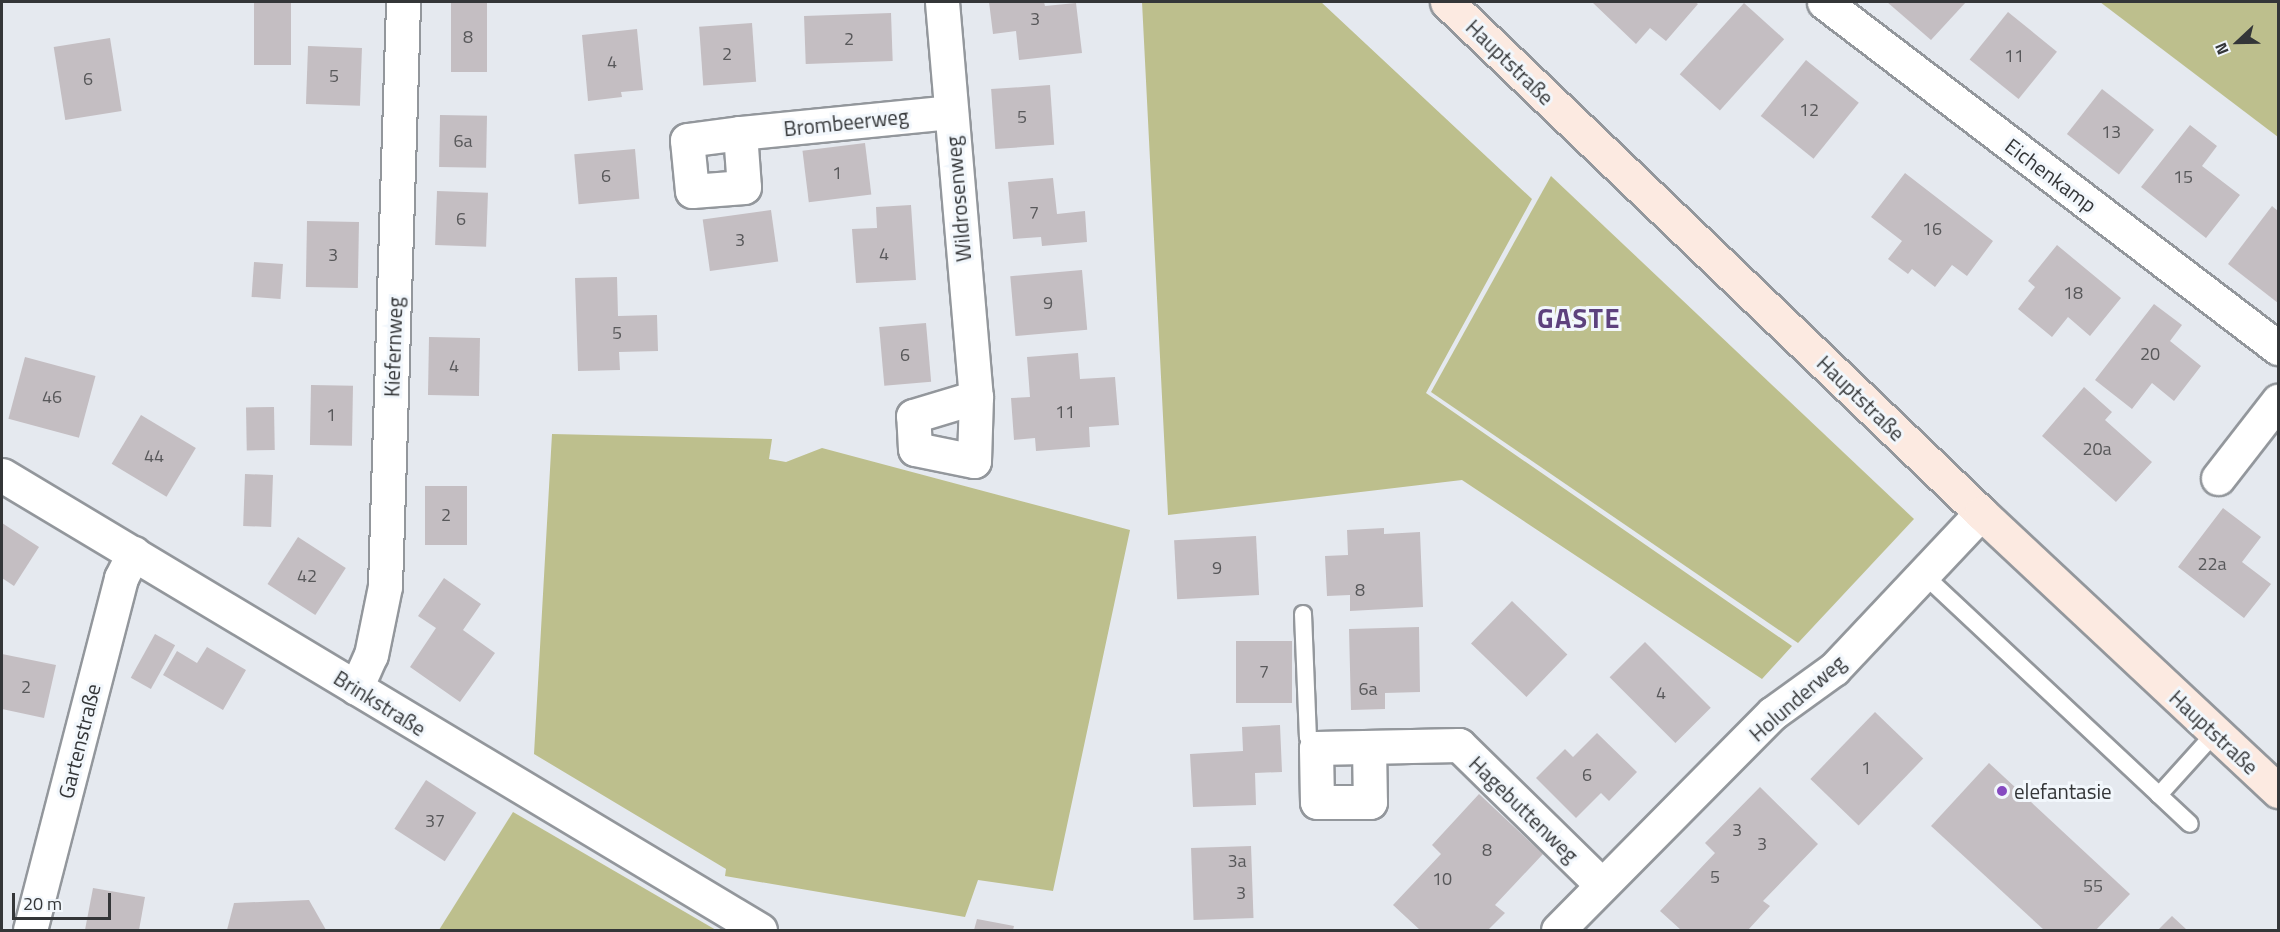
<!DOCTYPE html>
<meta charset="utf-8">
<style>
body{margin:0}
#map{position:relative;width:2280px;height:932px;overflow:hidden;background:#e5e9ef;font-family:"Titillium Web",sans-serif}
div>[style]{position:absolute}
.green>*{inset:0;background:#bdbf8d}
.building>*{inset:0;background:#c4bec2;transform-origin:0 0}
.roads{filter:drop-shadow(2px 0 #93979c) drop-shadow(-2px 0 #93979c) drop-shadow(0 2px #93979c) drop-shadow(0 -2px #93979c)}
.lane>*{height:16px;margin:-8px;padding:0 8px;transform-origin:8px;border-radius:8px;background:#fff}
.street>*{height:33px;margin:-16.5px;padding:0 16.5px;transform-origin:16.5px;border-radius:16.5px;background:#fff}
.secondary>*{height:33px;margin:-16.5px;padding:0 16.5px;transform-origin:16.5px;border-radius:16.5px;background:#fceae1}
.dots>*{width:16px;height:16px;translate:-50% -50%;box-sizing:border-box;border:3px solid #f2f7fc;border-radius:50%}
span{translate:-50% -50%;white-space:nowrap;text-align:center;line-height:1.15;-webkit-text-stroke:6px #f2f7fc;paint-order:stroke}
.number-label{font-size:18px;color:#58585a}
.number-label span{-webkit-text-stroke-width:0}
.street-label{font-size:21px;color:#343638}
.poi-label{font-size:21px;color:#343638}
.left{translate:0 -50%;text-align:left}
.district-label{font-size:27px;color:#5d417d;font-weight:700;letter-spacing:1.5px}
.frame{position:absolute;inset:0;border:3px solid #343638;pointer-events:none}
.north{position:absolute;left:2208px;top:12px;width:60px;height:60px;-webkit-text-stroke:4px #f2f7fc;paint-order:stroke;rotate:248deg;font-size:16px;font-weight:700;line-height:24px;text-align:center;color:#343638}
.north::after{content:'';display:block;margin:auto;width:21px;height:27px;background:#343638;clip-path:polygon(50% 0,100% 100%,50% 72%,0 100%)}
.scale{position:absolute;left:12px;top:893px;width:99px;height:27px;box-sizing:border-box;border:3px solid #343638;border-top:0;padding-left:8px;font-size:18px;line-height:21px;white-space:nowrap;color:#343638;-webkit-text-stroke:4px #f2f7fc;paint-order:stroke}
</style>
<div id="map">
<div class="green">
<div style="clip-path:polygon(1142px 2px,1321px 2px,1532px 199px,1426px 393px,1792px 646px,1762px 679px,1462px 480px,1168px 515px)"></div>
<div style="clip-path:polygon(2100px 2px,2278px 2px,2278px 137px)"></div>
<div style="clip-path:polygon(1551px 176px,1914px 519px,1798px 643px,1431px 392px)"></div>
<div style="clip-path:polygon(552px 434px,772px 439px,769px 459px,786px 462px,822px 448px,1130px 530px,1053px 891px,978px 880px,965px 917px,725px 876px,726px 869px,534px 754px)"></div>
<div style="clip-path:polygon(513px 812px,716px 930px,439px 930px)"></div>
</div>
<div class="building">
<div style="left:254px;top:2px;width:37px;height:63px"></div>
<div style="left:451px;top:2px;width:36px;height:70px"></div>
<div style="clip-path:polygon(989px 2px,1044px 2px,1045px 6px,1076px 3px,1082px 53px,1019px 60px,1016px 31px,993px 34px)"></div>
<div style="clip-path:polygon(1592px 2px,1695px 2px,1698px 4px,1666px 41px,1650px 28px,1636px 44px)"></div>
<div style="clip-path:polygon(1887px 2px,1966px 2px,1931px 40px)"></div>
<div style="left:1744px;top:3px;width:54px;height:96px;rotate:42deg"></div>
<div style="left:2008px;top:12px;width:63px;height:61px;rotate:39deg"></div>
<div style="left:891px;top:13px;width:48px;height:87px;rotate:88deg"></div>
<div style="left:752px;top:23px;width:59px;height:53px;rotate:86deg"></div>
<div style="clip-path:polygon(637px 29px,643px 90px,621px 92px,622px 97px,588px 101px,582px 35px)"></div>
<div style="left:110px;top:38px;width:74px;height:57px;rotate:81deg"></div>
<div style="left:308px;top:46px;width:54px;height:58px;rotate:2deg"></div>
<div style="left:1806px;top:60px;width:68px;height:72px;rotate:39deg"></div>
<div style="left:1050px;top:85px;width:60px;height:59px;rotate:86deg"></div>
<div style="left:2102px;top:89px;width:66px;height:57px;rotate:38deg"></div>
<div style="left:440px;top:115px;width:47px;height:52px;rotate:1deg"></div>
<div style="clip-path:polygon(2190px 125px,2217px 146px,2202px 166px,2240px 195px,2206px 238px,2141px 187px)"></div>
<div style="left:865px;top:143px;width:52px;height:63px;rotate:83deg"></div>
<div style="left:635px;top:149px;width:50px;height:61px;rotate:85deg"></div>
<div style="clip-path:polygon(1905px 173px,1993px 241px,1967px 276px,1952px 265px,1935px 287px,1912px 269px,1908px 274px,1888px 259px,1902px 241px,1871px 217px)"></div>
<div style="clip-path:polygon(1053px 178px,1057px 214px,1085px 211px,1087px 242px,1042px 246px,1041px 237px,1013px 239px,1008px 182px)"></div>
<div style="left:437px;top:191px;width:51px;height:54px;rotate:2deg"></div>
<div style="clip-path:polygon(911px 205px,916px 280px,856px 283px,852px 229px,877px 228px,876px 207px)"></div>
<div style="clip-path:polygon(2272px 206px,2278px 211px,2278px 303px,2228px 264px)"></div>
<div style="left:771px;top:210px;width:52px;height:69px;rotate:82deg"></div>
<div style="left:307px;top:221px;width:52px;height:66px;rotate:1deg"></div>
<div style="clip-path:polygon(2057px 245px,2121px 298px,2090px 336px,2068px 317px,2052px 337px,2018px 309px,2035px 287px,2028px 281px)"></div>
<div style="left:254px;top:262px;width:29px;height:35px;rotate:4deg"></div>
<div style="left:1082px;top:270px;width:60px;height:72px;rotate:85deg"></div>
<div style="clip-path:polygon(617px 277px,618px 316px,657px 315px,658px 351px,619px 352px,620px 370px,578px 371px,575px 278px)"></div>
<div style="clip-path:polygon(2154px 304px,2182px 325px,2170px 341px,2201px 366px,2174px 401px,2152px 383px,2132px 409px,2095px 380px)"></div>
<div style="left:926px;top:323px;width:59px;height:47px;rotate:85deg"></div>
<div style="left:429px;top:337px;width:51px;height:58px;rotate:1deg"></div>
<div style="clip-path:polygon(1078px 353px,1080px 379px,1115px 377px,1119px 425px,1089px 427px,1090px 447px,1036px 451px,1035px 438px,1014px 440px,1011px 398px,1030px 397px,1027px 357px)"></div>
<div style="left:25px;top:357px;width:73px;height:64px;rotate:15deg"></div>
<div style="left:311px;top:385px;width:42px;height:60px;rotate:1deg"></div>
<div style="clip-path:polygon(2084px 387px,2112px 412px,2105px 420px,2152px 462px,2116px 502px,2042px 436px)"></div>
<div style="left:274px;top:407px;width:43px;height:28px;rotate:89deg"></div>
<div style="left:141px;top:415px;width:64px;height:57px;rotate:31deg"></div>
<div style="left:245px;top:474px;width:28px;height:52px;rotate:2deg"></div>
<div style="left:425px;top:486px;width:42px;height:59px"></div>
<div style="clip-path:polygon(2223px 508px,2261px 537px,2242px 562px,2271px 584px,2244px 618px,2178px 567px)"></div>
<div style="clip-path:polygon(2px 523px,39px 547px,14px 586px,2px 578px)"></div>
<div style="clip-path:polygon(1384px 528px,1384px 534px,1420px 532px,1423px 607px,1350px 611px,1350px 595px,1327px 596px,1325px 556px,1348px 555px,1347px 530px)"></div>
<div style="left:1256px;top:536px;width:59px;height:82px;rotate:87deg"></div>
<div style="left:298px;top:537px;width:57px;height:56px;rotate:33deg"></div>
<div style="clip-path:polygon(444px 578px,481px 604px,463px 630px,495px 653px,460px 702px,410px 667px,436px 628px,418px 616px)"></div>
<div style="left:1512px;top:601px;width:77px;height:59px;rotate:44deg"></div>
<div style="clip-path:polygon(1419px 627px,1420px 692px,1385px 693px,1385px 709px,1351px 710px,1349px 629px)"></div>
<div style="left:155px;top:634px;width:23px;height:50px;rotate:29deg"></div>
<div style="left:1236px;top:641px;width:56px;height:62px"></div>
<div style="left:1645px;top:642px;width:93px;height:50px;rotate:45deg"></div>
<div style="clip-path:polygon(207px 647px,246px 670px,223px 710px,163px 675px,177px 651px,197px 663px)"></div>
<div style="clip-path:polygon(2px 654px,56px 665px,44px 718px,2px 709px)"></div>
<div style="left:1875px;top:712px;width:67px;height:93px;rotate:44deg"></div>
<div style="clip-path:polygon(1280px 725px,1282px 772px,1255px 773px,1256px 805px,1193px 807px,1190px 754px,1243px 751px,1242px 727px)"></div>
<div style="clip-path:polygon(1597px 733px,1637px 772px,1609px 801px,1601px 793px,1576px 818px,1536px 778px,1565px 749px,1573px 757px)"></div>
<div style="clip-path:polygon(1989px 763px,2130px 894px,2096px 930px,2044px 930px,1931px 826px)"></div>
<div style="left:426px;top:780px;width:60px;height:58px;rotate:33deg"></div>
<div style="clip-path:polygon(1760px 787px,1818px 844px,1763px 901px,1770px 906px,1748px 930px,1681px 930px,1660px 911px,1715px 853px,1705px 843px)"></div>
<div style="clip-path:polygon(1479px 794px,1543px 854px,1495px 905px,1505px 913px,1488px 930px,1420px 930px,1393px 905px,1441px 854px,1432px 845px)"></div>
<div style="left:1251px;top:846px;width:72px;height:60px;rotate:88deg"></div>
<div style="clip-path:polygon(93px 888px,145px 897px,139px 930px,85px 930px)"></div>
<div style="clip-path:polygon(309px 900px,326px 930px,227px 930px,234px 903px)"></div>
<div style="clip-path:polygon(2172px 916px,2187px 930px,2158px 930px)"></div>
<div style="clip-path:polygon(977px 919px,1014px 926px,1013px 930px,974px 930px)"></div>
</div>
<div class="roads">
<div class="lane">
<div style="left:1923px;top:574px;width:323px;rotate:43.1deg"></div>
<div style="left:2159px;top:795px;width:84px;rotate:-47.9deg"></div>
<div style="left:1303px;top:614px;width:123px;rotate:87.7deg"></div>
<div style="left:1308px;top:737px;width:14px;rotate:54deg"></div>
<div style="left:2159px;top:795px;width:42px;rotate:43.1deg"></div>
</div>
<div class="street">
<div style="left:942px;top:2px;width:396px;rotate:85.1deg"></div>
<div style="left:976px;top:397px;width:64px;rotate:91.8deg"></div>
<div style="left:974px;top:461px;width:60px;rotate:-168.5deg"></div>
<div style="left:915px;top:449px;width:33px;rotate:-93deg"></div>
<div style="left:913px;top:416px;width:66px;rotate:-16.8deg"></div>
<div style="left:1824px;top:2px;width:571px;rotate:37.31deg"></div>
<div style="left:740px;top:133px;width:54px;rotate:85.8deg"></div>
<div style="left:744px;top:187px;width:52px;rotate:175.6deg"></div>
<div style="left:692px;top:191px;width:51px;rotate:-95.6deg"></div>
<div style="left:687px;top:140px;width:53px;rotate:-7.5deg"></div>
<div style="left:740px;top:133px;width:212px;rotate:-5.7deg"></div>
<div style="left:2px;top:475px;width:884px;rotate:30.97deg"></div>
<div style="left:2218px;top:478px;width:98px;rotate:-52.1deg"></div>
<div style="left:356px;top:688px;width:36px;rotate:-66deg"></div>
<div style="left:371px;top:655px;width:70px;rotate:-78.5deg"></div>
<div style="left:385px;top:586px;width:584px;rotate:-88.23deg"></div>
<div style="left:1369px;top:747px;width:55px;rotate:89deg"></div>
<div style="left:1370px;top:802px;width:53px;rotate:180deg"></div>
<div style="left:1317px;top:802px;width:54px;rotate:-91.1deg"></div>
<div style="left:1316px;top:748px;width:143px;rotate:-1.2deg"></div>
<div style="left:1459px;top:745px;width:200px;rotate:44.4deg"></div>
<div style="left:30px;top:930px;width:364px;rotate:-75.5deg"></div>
<div style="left:121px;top:578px;width:28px;rotate:-63deg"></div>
<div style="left:1558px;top:930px;width:305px;rotate:-45.3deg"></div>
<div style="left:1773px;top:713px;width:75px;rotate:-35.8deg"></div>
<div style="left:1834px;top:669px;width:214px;rotate:-46.7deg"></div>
</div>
<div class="secondary">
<div style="left:1447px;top:2px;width:739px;rotate:43.74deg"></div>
<div style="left:1981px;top:513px;width:407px;rotate:43.1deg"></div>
</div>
</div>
<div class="dots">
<div style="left:2002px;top:791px;background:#864ac0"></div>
</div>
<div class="number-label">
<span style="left:1035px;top:19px">3</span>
<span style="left:468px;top:37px">8</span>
<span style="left:849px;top:39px">2</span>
<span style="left:727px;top:54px">2</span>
<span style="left:2014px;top:56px">11</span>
<span style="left:612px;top:62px">4</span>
<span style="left:334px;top:76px">5</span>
<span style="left:88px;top:79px">6</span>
<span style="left:1809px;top:110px">12</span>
<span style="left:1022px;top:117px">5</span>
<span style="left:2111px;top:132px">13</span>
<span style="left:463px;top:141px">6a</span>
<span style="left:837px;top:173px">1</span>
<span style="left:606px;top:176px">6</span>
<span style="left:2183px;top:177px">15</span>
<span style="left:1034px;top:213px">7</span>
<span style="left:461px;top:219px">6</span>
<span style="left:1932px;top:229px">16</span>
<span style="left:740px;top:240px">3</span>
<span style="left:884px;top:254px">4</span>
<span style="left:333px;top:255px">3</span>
<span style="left:2073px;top:293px">18</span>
<span style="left:1048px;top:303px">9</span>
<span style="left:617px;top:333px">5</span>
<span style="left:2150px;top:354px">20</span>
<span style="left:905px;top:355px">6</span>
<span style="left:454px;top:366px">4</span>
<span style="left:52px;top:397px">46</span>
<span style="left:1065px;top:412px">11</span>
<span style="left:331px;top:415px">1</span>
<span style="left:2097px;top:449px">20a</span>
<span style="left:154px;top:456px">44</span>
<span style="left:446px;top:515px">2</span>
<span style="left:2212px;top:564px">22a</span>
<span style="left:1217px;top:568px">9</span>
<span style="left:307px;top:576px">42</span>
<span style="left:1360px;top:590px">8</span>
<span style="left:1264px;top:672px">7</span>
<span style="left:26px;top:687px">2</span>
<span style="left:1368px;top:689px">6a</span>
<span style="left:1661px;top:693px">4</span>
<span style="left:1866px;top:768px">1</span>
<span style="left:1587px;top:775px">6</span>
<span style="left:435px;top:821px">37</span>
<span style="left:1737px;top:830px">3</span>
<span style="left:1762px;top:844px">3</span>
<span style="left:1487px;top:850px">8</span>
<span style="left:1237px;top:861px">3a</span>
<span style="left:1715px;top:877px">5</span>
<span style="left:1442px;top:879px">10</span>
<span style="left:2093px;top:886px">55</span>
<span style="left:1241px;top:893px">3</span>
</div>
<div class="street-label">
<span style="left:1510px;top:62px;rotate:44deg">Hauptstraße</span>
<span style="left:846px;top:122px;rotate:-6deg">Brombeerweg</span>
<span style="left:2051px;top:175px;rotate:37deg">Eichenkamp</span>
<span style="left:958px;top:199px;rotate:-95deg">Wildrosenweg</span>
<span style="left:393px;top:347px;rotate:-88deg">Kiefernweg</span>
<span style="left:1861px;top:398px;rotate:44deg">Hauptstraße</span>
<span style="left:1797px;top:698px;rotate:-41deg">Holunderweg</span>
<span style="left:380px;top:703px;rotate:32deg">Brinkstraße</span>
<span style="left:2214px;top:732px;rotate:43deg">Hauptstraße</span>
<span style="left:79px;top:741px;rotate:-76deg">Gartenstraße</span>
<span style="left:1524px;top:809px;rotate:44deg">Hagebuttenweg</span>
</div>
<div class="poi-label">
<span class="left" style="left:2014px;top:791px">elefantasie</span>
</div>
<div class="district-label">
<span style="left:1579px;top:318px">GASTE</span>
</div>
<div class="frame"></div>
<div class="north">N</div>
<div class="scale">20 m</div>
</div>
